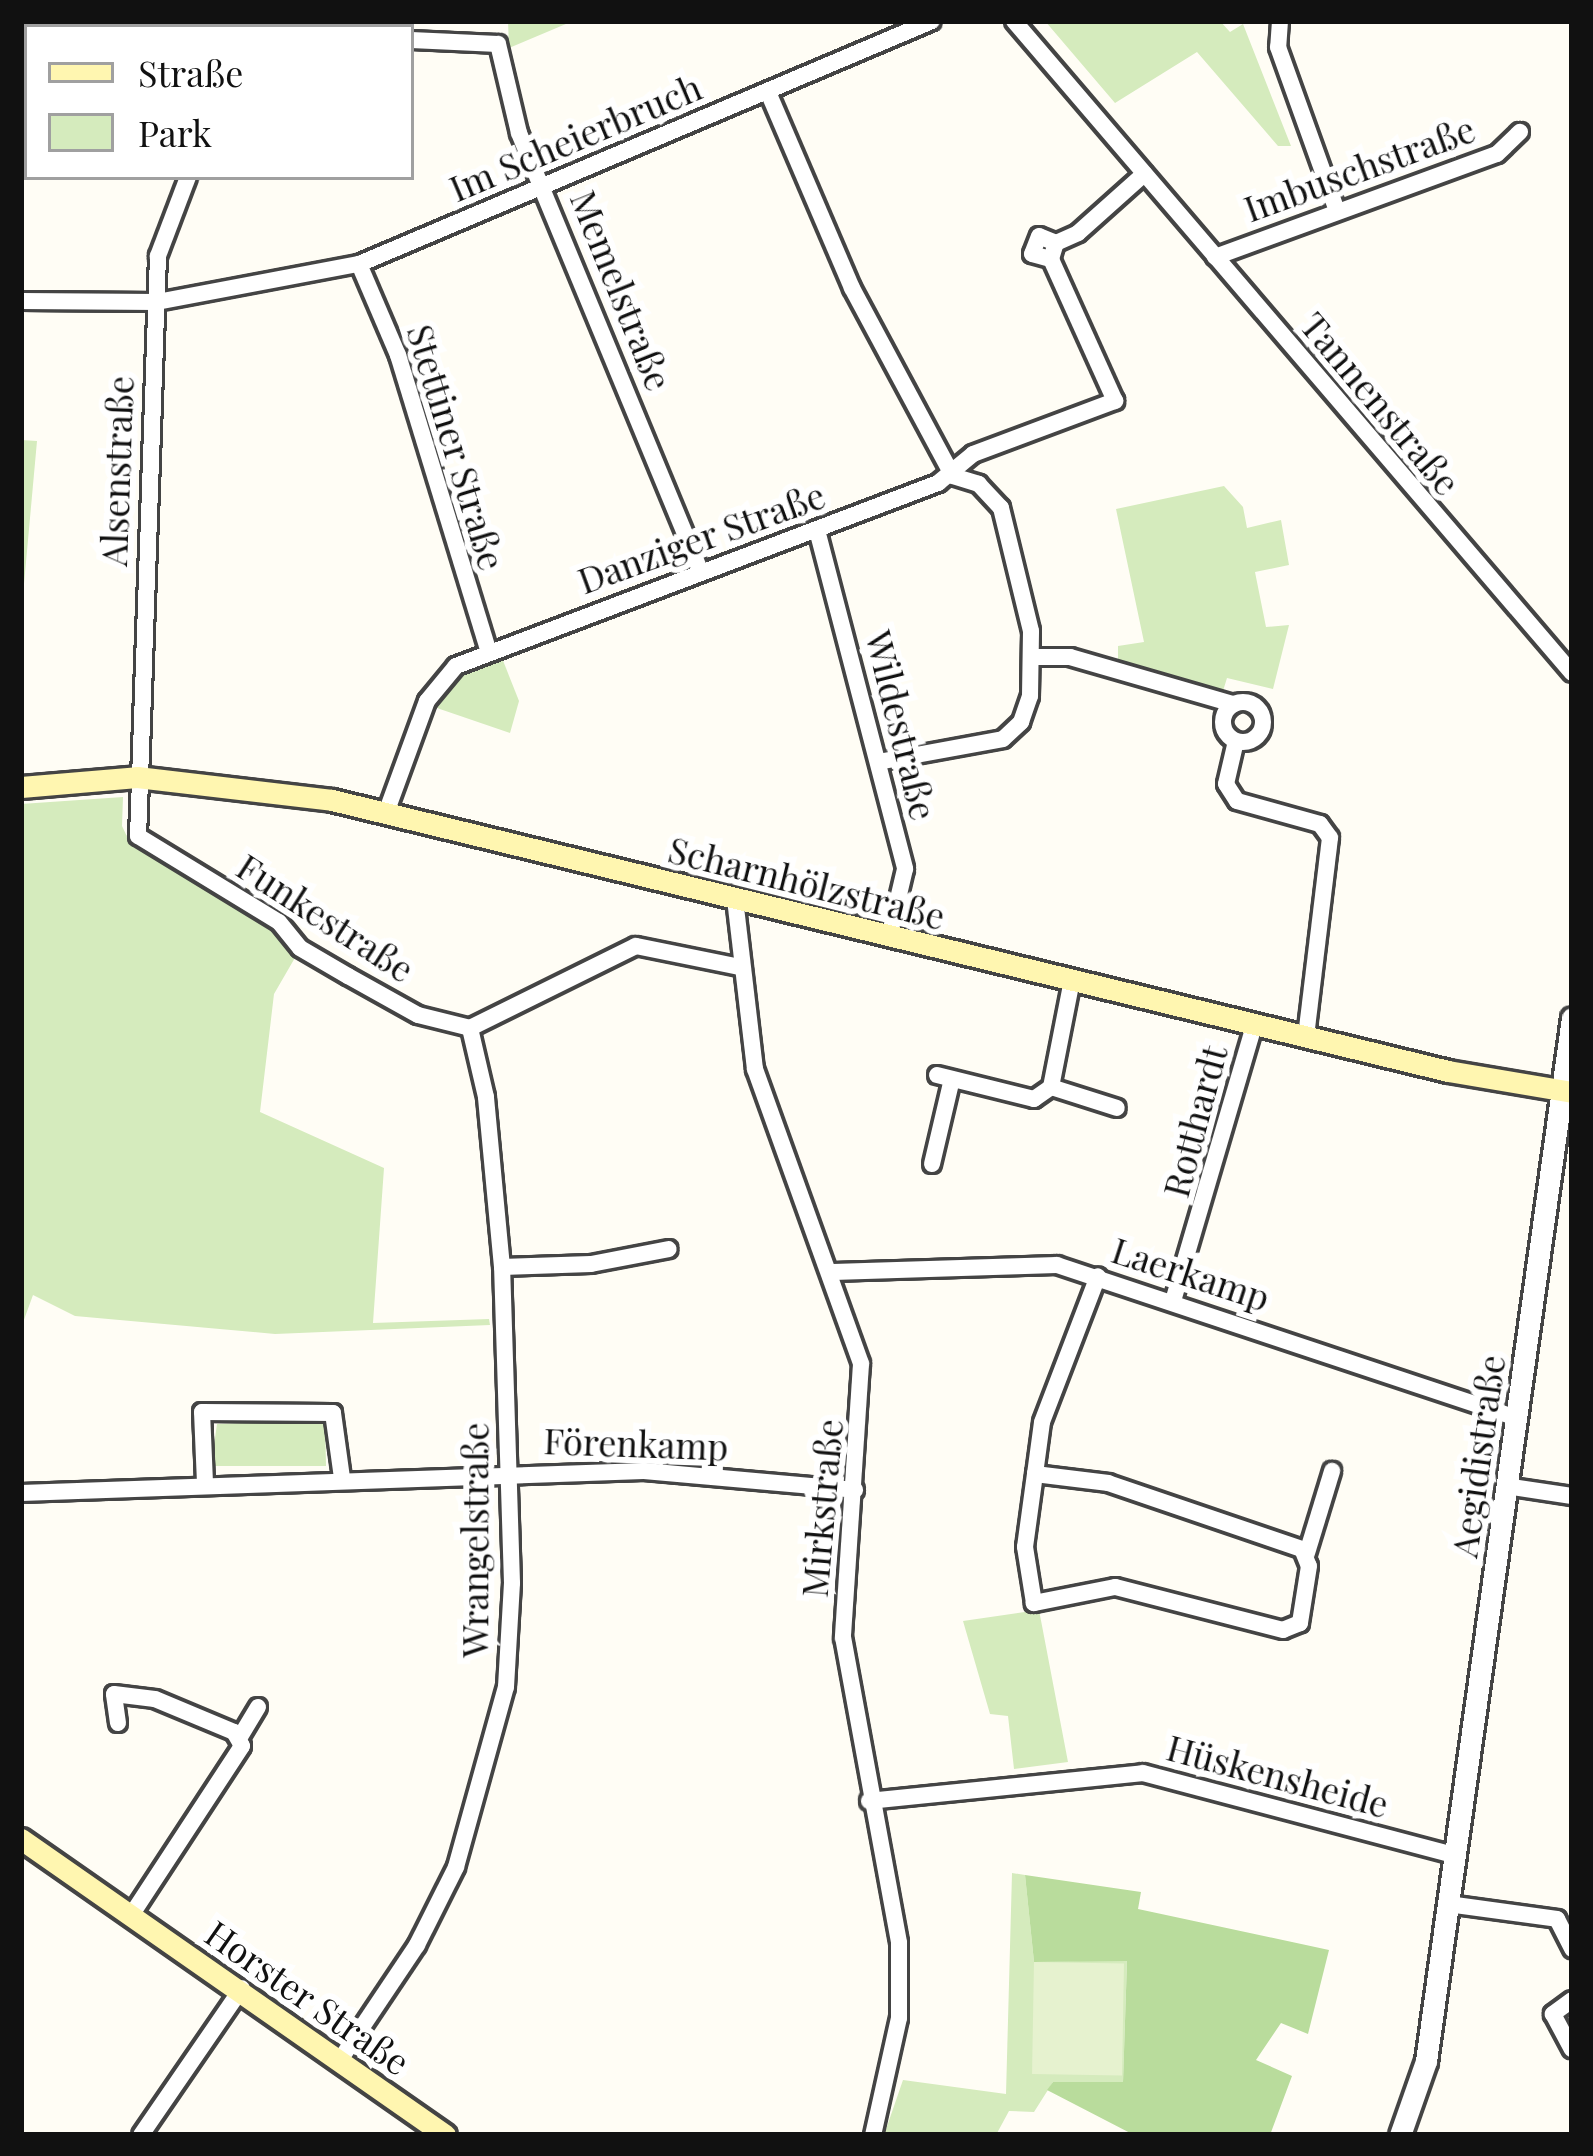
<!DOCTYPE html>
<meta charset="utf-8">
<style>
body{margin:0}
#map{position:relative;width:1593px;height:2156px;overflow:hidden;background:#fffdf5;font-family:"Playfair Display",serif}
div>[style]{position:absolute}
.green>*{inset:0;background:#d5ebbd}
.forest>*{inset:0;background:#b9dc9c}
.pitch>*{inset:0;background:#e6f2cf;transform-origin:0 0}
.roads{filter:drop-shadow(3px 0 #444) drop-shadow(-3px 0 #444) drop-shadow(0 3px #444) drop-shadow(0 -3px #444)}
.minor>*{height:16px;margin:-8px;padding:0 8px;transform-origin:8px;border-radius:8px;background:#fff}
.minor>.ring{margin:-8px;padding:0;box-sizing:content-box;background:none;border:16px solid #fff;border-radius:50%}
.tertiary>*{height:21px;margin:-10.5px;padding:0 10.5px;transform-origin:10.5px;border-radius:10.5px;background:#fff}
.secondary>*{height:21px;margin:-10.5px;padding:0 10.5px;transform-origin:10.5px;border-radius:10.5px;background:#fff6b0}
span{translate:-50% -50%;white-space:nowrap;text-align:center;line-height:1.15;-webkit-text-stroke:12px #fff;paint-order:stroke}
.street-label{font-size:36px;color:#111}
.frame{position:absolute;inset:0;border:24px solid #111;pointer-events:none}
.legend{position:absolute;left:24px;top:24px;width:390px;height:156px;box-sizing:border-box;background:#fff;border:3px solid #a0a0a0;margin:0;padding:15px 21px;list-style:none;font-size:36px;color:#111}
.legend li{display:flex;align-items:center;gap:24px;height:60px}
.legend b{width:60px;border:3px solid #a0a0a0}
</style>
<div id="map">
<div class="green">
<div style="clip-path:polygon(508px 21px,573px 21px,509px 48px)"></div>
<div style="clip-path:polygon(1045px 21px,1220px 21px,1230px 32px,1243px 24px,1291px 146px,1278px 146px,1197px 52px,1115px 103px)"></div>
<div style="clip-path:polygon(21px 440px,37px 441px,21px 617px)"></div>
<div style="clip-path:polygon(1224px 486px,1243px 507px,1247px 528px,1281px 520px,1289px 565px,1255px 572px,1266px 627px,1289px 625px,1273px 689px,1227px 678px,1223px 691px,1118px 665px,1118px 646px,1144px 642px,1116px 509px)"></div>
<div style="clip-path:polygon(502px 658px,519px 701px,510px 733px,434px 707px,463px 675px)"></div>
<div style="clip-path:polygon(123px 797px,122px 826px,131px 845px,270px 927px,296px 956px,274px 994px,260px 1112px,384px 1168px,373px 1323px,489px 1319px,490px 1325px,275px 1334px,75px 1316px,33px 1295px,21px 1328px,21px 804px)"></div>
<div style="clip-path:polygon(325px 1420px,326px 1466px,211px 1466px,217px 1424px)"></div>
<div style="clip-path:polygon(1039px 1610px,1068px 1762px,1014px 1769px,1008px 1716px,990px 1714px,963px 1621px)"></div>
<div style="clip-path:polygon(1012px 1873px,1025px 1875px,1034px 1962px,1127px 1960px,1123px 2082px,1053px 2082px,1034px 2112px,1009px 2111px,996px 2135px,884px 2135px,903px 2080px,1006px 2094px)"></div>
</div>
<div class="forest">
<div style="clip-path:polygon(1025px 1875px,1141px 1892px,1138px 1909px,1329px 1950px,1308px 2034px,1281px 2023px,1256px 2060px,1292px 2076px,1270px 2135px,1134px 2135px,1047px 2090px,1053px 2082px,1123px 2082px,1127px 1961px,1034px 1962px)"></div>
</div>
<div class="pitch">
<div style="left:1034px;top:1962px;width:90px;height:112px;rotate:1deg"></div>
</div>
<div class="roads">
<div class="minor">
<div style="left:331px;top:21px;width:26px;rotate:13deg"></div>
<div style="left:1014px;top:21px;width:858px;rotate:49.44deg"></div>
<div style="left:1280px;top:21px;width:26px;rotate:94deg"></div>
<div style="left:1278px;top:47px;width:174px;rotate:70.2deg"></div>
<div style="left:56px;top:27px;width:6px;rotate:-72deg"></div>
<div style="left:221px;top:27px;width:6px;rotate:-72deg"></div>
<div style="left:411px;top:40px;width:87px;rotate:2.6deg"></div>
<div style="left:498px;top:44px;width:91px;rotate:76.7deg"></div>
<div style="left:519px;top:133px;width:475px;rotate:67.5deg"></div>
<div style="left:21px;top:57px;width:6px;rotate:9deg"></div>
<div style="left:768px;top:92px;width:213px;rotate:66.8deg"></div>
<div style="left:852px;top:288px;width:213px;rotate:61.8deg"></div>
<div style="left:188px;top:177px;width:85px;rotate:110.8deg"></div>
<div style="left:158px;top:256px;width:580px;rotate:91.97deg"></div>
<div style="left:138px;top:836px;width:165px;rotate:31.4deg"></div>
<div style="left:279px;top:922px;width:33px;rotate:51deg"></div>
<div style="left:300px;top:948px;width:56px;rotate:30.3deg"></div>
<div style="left:348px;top:976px;width:80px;rotate:29.1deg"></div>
<div style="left:418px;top:1015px;width:54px;rotate:14deg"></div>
<div style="left:1056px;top:243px;width:18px;rotate:-158deg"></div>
<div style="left:1039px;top:236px;width:19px;rotate:111deg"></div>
<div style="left:1032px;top:254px;width:20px;rotate:15deg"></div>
<div style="left:1051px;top:259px;width:17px;rotate:-73deg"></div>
<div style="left:1056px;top:243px;width:24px;rotate:-24deg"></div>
<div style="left:1078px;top:233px;width:89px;rotate:-41.8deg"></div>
<div style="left:1215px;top:257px;width:300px;rotate:-20.1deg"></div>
<div style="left:1497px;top:154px;width:32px;rotate:-44deg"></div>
<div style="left:359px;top:264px;width:99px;rotate:66.8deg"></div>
<div style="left:398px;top:355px;width:308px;rotate:73deg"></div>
<div style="left:21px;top:301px;width:136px;rotate:0.4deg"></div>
<div style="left:157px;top:302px;width:206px;rotate:-10.7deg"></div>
<div style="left:359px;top:264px;width:622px;rotate:-22.98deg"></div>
<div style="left:817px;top:530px;width:350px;rotate:75.4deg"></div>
<div style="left:905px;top:869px;width:70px;rotate:103.2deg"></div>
<div style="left:1035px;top:657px;width:35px"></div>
<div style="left:1070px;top:657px;width:170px;rotate:16.1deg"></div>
<div class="ring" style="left:1223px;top:702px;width:24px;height:24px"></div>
<div style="left:1236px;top:741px;width:44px;rotate:103.1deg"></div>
<div style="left:1226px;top:784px;width:20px;rotate:57deg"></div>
<div style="left:1237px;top:801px;width:86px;rotate:15.5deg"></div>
<div style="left:1320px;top:824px;width:17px;rotate:54deg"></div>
<div style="left:1330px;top:838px;width:199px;rotate:96.9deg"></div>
<div style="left:878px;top:762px;width:127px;rotate:-10.4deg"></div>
<div style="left:1003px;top:739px;width:25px;rotate:-43deg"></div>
<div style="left:1021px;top:722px;width:28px;rotate:-71deg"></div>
<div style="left:1030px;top:696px;width:65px;rotate:-89.1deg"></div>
<div style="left:1031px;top:631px;width:127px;rotate:-103.7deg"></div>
<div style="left:1001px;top:508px;width:33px;rotate:-133deg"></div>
<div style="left:979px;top:484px;width:27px;rotate:-163deg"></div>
<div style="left:386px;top:813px;width:119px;rotate:-69.9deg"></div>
<div style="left:427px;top:701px;width:45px;rotate:-50.4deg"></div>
<div style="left:456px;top:666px;width:516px;rotate:-20.79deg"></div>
<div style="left:938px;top:483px;width:45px;rotate:-39.6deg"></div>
<div style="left:973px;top:454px;width:152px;rotate:-20.5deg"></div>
<div style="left:1115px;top:401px;width:156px;rotate:-114.3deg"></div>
<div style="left:735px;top:899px;width:171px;rotate:83.3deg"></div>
<div style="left:755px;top:1069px;width:313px;rotate:70.2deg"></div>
<div style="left:861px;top:1364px;width:274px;rotate:93.8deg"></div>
<div style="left:843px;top:1637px;width:311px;rotate:79.6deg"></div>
<div style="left:899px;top:1943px;width:75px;rotate:90deg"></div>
<div style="left:899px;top:2018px;width:120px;rotate:102.5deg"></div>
<div style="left:470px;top:1028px;width:185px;rotate:-26.3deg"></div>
<div style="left:636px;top:946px;width:106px;rotate:11.4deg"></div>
<div style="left:937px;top:1075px;width:100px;rotate:13.9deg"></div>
<div style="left:1034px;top:1099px;width:21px;rotate:-35deg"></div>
<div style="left:1051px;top:1087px;width:109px;rotate:-78.9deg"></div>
<div style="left:1051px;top:1087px;width:69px;rotate:17.7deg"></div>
<div style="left:932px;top:1164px;width:87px;rotate:-76.8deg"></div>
<div style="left:502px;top:1267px;width:89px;rotate:-1.9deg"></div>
<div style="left:591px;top:1264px;width:79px;rotate:-10.9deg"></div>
<div style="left:833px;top:1272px;width:224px;rotate:-1.8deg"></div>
<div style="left:1057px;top:1265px;width:483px;rotate:18.4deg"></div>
<div style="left:1173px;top:1301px;width:288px;rotate:-73.6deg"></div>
<div style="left:1035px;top:1474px;width:74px;rotate:7deg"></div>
<div style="left:1108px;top:1483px;width:205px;rotate:18.8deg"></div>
<div style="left:1302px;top:1549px;width:18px;rotate:68deg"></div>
<div style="left:1309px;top:1566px;width:58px;rotate:99deg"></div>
<div style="left:1300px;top:1623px;width:18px;rotate:158deg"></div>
<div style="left:1283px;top:1630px;width:173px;rotate:-165.6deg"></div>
<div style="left:1115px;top:1587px;width:83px;rotate:168.8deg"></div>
<div style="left:1034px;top:1603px;width:57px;rotate:-99.1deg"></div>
<div style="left:1025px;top:1547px;width:74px;rotate:-82.2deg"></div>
<div style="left:1035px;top:1474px;width:52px;rotate:-82.3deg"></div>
<div style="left:1042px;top:1422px;width:156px;rotate:-69deg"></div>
<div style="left:205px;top:1483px;width:71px;rotate:-92.4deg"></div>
<div style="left:202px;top:1412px;width:131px;rotate:0.4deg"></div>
<div style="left:333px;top:1413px;width:66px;rotate:82.1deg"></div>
<div style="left:1506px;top:1486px;width:67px;rotate:8.6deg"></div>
<div style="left:21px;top:1493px;width:623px;rotate:-2.02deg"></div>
<div style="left:644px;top:1471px;width:212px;rotate:5.1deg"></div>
<div style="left:1307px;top:1553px;width:86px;rotate:-73deg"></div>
<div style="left:118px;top:1723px;width:29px;rotate:-98deg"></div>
<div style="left:114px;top:1694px;width:41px;rotate:7deg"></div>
<div style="left:155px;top:1699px;width:86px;rotate:22.7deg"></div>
<div style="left:234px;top:1732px;width:16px;rotate:60deg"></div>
<div style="left:242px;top:1746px;width:201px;rotate:123.2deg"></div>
<div style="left:240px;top:1737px;width:35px;rotate:-59deg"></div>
<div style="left:869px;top:1801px;width:275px;rotate:-5.8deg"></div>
<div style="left:1143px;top:1773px;width:321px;rotate:14.8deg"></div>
<div style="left:1448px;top:1904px;width:110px;rotate:7.8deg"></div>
<div style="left:1557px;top:1919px;width:34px;rotate:63deg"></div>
<div style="left:1572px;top:2000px;width:24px;rotate:144deg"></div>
<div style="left:1553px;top:2014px;width:40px;rotate:62deg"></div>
<div style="left:340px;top:2060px;width:138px;rotate:-56.2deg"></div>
<div style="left:417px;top:1945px;width:87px;rotate:-63.4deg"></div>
<div style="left:456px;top:1867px;width:187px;rotate:-74.5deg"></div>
<div style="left:506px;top:1687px;width:104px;rotate:-86.7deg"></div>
<div style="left:512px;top:1583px;width:316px;rotate:-91.8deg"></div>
<div style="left:502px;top:1267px;width:171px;rotate:-95.4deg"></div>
<div style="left:486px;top:1097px;width:71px;rotate:-103.1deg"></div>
<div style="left:141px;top:2135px;width:178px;rotate:-55.5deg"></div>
</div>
<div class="tertiary">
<div style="left:1400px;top:2135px;width:78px;rotate:-70.6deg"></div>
<div style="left:1426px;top:2061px;width:1053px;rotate:-82.03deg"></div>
</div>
<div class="secondary">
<div style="left:21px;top:787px;width:116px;rotate:-4.9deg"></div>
<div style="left:137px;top:777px;width:196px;rotate:6.7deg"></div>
<div style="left:332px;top:800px;width:1148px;rotate:13.65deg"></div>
<div style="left:1448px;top:1071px;width:126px;rotate:9.6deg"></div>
<div style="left:21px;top:1839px;width:517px;rotate:34.92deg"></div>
</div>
</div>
<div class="street-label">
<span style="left:575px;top:137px;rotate:-23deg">Im Scheierbruch</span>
<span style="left:1359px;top:168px;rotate:-20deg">Imbuschstraße</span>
<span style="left:622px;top:290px;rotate:68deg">Memelstraße</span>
<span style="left:1381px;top:403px;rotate:50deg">Tannenstraße</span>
<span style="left:457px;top:447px;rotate:73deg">Stettiner Straße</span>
<span style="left:116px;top:471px;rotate:-88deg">Alsenstraße</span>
<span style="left:701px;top:537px;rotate:-20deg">Danziger Straße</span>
<span style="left:902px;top:725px;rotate:76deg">Wildestraße</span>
<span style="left:807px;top:882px;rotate:14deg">Scharnhölzstraße</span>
<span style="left:326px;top:917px;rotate:33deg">Funkestraße</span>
<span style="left:1194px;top:1121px;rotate:-75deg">Rotthardt</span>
<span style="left:1191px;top:1273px;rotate:18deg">Laerkamp</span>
<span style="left:636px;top:1443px;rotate:2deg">Förenkamp</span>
<span style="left:1477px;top:1456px;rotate:-82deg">Aegidistraße</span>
<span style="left:821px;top:1508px;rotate:-85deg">Mirkstraße</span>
<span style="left:474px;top:1540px;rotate:-90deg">Wrangelstraße</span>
<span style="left:1278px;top:1775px;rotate:15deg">Hüskensheide</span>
<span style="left:308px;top:1997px;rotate:35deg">Horster Straße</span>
</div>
<div class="frame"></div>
<ul class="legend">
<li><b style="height:15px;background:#fff6b0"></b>Straße</li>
<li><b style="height:33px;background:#d5ebbd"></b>Park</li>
</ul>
</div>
